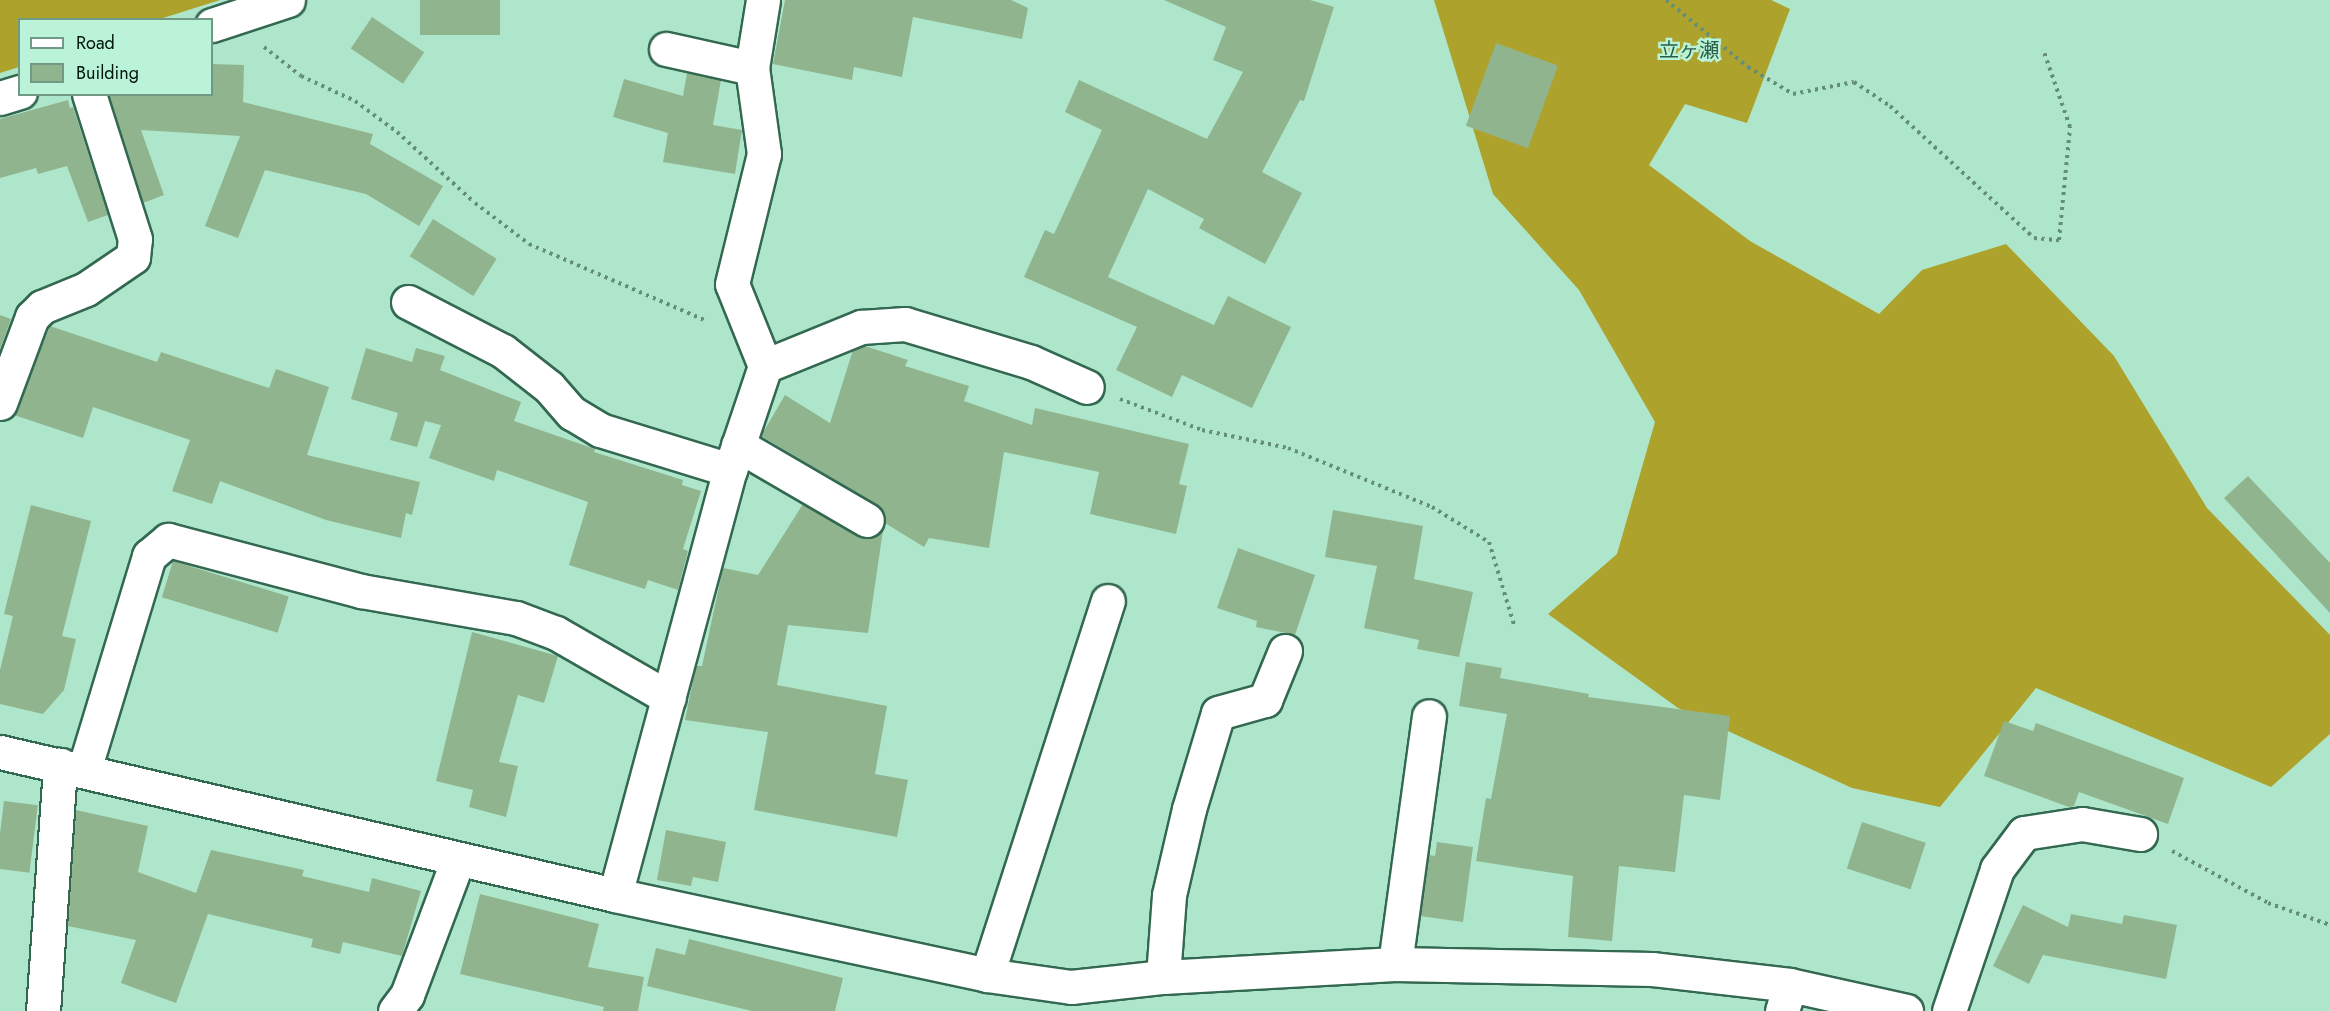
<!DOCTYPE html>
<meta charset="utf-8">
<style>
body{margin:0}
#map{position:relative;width:2330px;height:1011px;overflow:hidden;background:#aee6cb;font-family:Jost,"Noto Sans JP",sans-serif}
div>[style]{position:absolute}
.forest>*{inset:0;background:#ada22c}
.building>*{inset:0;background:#90b58e;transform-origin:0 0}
.path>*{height:4px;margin-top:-2px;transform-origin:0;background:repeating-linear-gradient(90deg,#658e7a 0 3px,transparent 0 7.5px)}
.roads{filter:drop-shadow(2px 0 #336851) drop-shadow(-2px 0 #336851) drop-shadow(0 2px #336851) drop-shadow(0 -2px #336851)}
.minor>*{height:33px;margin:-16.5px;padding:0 16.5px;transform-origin:16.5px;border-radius:16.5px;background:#fff}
span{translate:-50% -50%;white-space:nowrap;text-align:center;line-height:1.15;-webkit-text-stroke:5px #bbf3d8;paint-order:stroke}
.neighbourhood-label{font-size:20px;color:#285d47}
.legend{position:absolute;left:18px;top:18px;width:195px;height:78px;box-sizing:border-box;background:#bbf3d8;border:2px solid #719a86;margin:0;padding:8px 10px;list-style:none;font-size:18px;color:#01140b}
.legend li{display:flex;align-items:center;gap:12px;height:30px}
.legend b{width:30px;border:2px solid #719a86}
</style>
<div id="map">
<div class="forest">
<div style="clip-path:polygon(0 0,220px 0,160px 19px,20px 20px,19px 67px,0 73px)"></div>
<div style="clip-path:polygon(1434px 0,1771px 0,1790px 9px,1747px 123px,1685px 104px,1649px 165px,1750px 241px,1879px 314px,1922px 270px,2006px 244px,2114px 356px,2207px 508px,2330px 635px,2330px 734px,2271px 787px,2036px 688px,1940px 807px,1852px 788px,1678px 708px,1548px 614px,1617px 554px,1655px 422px,1579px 290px,1493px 194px)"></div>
</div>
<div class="building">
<div style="left:420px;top:0;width:80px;height:35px"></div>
<div style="clip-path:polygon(785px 0,1011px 0,1028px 8px,1022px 39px,913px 17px,902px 77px,854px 67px,852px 80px,773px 64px)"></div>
<div style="clip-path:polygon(1164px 0,1310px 0,1334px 7px,1304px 101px,1300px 100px,1262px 172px,1302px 193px,1265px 264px,1199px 228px,1204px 219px,1148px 189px,1108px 277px,1214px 325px,1228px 296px,1291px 327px,1252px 408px,1182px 375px,1172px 397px,1116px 370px,1137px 327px,1024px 277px,1045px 230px,1054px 234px,1102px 130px,1065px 112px,1079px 80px,1207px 139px,1243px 72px,1213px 60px,1226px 27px)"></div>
<div style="left:372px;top:17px;width:63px;height:38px;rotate:34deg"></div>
<div style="left:1496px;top:43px;width:66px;height:88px;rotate:20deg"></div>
<div style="clip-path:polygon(212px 64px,244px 65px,243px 102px,373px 134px,370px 144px,443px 186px,419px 226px,366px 194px,265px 170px,238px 238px,205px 226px,240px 136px,141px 130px,164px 195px,143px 203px,109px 94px,212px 94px)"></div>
<div style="clip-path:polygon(687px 73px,721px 80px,713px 125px,742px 130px,735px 174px,663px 162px,668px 133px,613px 117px,624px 79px,683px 96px)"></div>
<div style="clip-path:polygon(68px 100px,70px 108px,73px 107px,108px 215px,88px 222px,67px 166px,38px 174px,36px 168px,0 178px,0 119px)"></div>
<div style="left:433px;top:219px;width:75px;height:44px;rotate:32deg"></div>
<div style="clip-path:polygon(0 315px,11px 319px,0 349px)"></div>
<div style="clip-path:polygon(50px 326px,157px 362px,161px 352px,269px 388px,276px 369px,329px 387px,307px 455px,420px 482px,412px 515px,406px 513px,401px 538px,326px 520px,220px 481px,212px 504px,172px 491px,190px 440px,93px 407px,83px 438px,14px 415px)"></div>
<div style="clip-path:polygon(865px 346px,908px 360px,905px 366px,969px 386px,964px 401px,1032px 425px,1035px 408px,1189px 444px,1179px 484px,1187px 486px,1176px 534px,1090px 514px,1099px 472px,1004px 452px,989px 548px,929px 538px,924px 547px,885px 523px,883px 511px,876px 504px,761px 436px,785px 395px,830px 423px,853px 350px)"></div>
<div style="clip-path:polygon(366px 348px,412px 362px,416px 348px,445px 356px,440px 370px,521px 402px,514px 421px,595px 449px,594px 452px,683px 480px,682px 485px,701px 491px,683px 549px,688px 551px,678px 590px,648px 580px,645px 589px,569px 565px,588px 502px,497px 470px,494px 481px,429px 458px,441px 425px,425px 421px,417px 447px,390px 440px,398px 413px,351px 399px)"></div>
<div style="clip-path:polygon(2248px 476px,2330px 563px,2330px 613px,2224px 498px)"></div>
<div style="clip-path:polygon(803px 504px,858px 536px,868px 539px,883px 530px,868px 633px,788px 625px,777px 685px,887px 706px,875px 774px,908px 780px,897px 837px,754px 810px,768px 732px,685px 720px,696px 666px,702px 666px,723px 568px,758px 575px)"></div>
<div style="clip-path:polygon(31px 505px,91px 521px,62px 636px,76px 639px,64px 690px,43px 714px,0 704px,0 670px,13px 616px,4px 614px)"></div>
<div style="clip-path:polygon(1333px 510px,1423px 526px,1414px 579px,1473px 592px,1459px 657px,1417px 649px,1419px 640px,1364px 628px,1377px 566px,1325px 557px)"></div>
<div style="clip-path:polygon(1238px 548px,1315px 575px,1295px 635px,1256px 627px,1257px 621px,1217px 608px)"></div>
<div style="left:173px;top:561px;width:121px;height:38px;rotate:17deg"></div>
<div style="clip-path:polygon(472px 632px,558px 656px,544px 703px,518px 695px,499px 762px,518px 766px,506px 817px,469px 807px,473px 790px,436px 781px)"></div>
<div style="clip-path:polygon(1466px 662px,1502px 668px,1500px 678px,1589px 694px,1588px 697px,1730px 716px,1720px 800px,1684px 795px,1675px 872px,1619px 866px,1612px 941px,1568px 937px,1573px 876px,1476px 861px,1486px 798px,1491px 799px,1507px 714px,1459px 706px)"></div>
<div style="clip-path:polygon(2004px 721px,2033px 731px,2036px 723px,2184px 778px,2168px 824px,2079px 792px,2074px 806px,2069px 807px,1984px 776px)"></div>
<div style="left:4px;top:801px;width:34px;height:68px;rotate:7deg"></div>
<div style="clip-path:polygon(76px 810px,148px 826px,138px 872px,196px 893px,211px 850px,304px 870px,302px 876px,369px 892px,372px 878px,421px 891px,402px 956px,343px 942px,340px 954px,311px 947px,313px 939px,208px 914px,176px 1003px,121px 983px,136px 940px,68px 926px)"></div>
<div style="left:1862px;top:822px;width:67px;height:49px;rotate:18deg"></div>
<div style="clip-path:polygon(666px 830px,726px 842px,718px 882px,693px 877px,691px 886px,657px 880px)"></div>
<div style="clip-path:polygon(1437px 842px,1473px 847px,1463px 922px,1420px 916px,1429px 855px,1435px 856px)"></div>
<div style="clip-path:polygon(480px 894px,599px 924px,588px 967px,644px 977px,638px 1011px,603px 1011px,604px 1007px,460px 974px)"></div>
<div style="clip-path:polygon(2023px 905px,2068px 927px,2071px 914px,2122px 924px,2124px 915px,2177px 925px,2166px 979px,2043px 955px,2029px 984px,1993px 966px)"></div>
<div style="clip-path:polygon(689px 939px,843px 978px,835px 1011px,752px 1011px,647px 986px,656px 948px,685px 955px)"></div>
</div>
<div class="path">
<div style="left:1666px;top:0;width:106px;rotate:39.3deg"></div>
<div style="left:1748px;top:67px;width:52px;rotate:31deg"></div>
<div style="left:1793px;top:94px;width:62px;rotate:-11.1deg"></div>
<div style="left:1854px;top:82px;width:43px;rotate:33.7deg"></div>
<div style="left:1890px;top:106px;width:195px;rotate:42.5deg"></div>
<div style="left:2034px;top:238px;width:25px;rotate:5deg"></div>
<div style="left:2059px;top:240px;width:114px;rotate:-84.4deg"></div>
<div style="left:2070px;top:127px;width:79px;rotate:-109.1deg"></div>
<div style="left:264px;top:47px;width:47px;rotate:38.1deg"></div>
<div style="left:301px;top:76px;width:60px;rotate:24.8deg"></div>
<div style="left:355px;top:101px;width:52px;rotate:36.4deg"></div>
<div style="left:397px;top:132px;width:105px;rotate:42.3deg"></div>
<div style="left:475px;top:203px;width:68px;rotate:37.2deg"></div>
<div style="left:529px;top:244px;width:194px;rotate:23.4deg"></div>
<div style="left:1120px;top:399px;width:88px;rotate:20.7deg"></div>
<div style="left:1202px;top:430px;width:88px;rotate:11.8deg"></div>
<div style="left:1288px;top:448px;width:156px;rotate:22.3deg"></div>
<div style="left:1432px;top:507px;width:67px;rotate:31.6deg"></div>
<div style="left:1489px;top:542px;width:87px;rotate:73.2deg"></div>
<div style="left:2172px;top:851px;width:109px;rotate:28.4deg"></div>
<div style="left:2268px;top:903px;width:66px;rotate:19.5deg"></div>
</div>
<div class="roads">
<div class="minor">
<div style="left:212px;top:25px;width:80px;rotate:-18.2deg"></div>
<div style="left:666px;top:49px;width:88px;rotate:12.5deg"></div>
<div style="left:0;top:98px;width:21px;rotate:-17deg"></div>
<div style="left:408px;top:302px;width:107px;rotate:27.3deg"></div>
<div style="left:503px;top:351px;width:58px;rotate:38deg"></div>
<div style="left:549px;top:387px;width:35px;rotate:49deg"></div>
<div style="left:572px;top:413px;width:33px;rotate:31deg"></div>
<div style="left:600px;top:430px;width:136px;rotate:17.1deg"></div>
<div style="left:765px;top:366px;width:104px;rotate:-22.1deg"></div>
<div style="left:861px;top:327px;width:44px;rotate:-3.9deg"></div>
<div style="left:905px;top:324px;width:132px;rotate:16.8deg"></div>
<div style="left:1031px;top:362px;width:61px;rotate:24.1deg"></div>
<div style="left:0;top:403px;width:92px;rotate:-69.6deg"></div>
<div style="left:32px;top:317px;width:14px;rotate:-45deg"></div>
<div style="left:42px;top:307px;width:48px;rotate:-22.2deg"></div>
<div style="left:86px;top:289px;width:57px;rotate:-34.2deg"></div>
<div style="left:133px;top:257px;width:18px;rotate:-84deg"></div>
<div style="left:135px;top:239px;width:152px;rotate:-107.6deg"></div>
<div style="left:738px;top:445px;width:149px;rotate:30.2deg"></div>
<div style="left:0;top:752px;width:631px;rotate:13.09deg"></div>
<div style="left:615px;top:895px;width:381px;rotate:12.1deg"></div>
<div style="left:987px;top:975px;width:85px;rotate:8.1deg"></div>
<div style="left:1071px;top:987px;width:93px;rotate:-6.2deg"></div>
<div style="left:1163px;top:977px;width:232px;rotate:-3.2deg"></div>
<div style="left:1395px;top:964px;width:257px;rotate:1.1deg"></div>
<div style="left:1652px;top:969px;width:139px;rotate:6.6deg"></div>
<div style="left:1790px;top:985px;width:119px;rotate:12.6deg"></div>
<div style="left:84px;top:770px;width:224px;rotate:-73.1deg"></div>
<div style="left:149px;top:556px;width:25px;rotate:-40deg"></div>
<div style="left:168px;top:540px;width:200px;rotate:14.8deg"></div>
<div style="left:361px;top:591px;width:157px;rotate:9.9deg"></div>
<div style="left:516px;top:618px;width:43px;rotate:20.6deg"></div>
<div style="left:556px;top:633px;width:130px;rotate:29.9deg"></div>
<div style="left:615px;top:895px;width:440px;rotate:-74.9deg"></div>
<div style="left:730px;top:470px;width:110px;rotate:-71.4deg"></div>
<div style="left:765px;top:366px;width:88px;rotate:-111.9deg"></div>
<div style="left:732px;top:284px;width:134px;rotate:-76.2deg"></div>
<div style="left:764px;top:154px;width:87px;rotate:-97.9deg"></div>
<div style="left:752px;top:68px;width:69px;rotate:-80.8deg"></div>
<div style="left:1395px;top:964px;width:250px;rotate:-82.2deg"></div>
<div style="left:987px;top:975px;width:393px;rotate:-72.1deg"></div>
<div style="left:1163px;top:977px;width:82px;rotate:-85.8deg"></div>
<div style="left:1169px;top:895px;width:88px;rotate:-76.9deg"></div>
<div style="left:1189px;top:809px;width:100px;rotate:-73.2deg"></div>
<div style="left:1218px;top:713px;width:49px;rotate:-15.5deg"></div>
<div style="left:1265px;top:700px;width:53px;rotate:-67.8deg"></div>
<div style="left:43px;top:1011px;width:247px;rotate:-86deg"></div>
<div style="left:395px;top:1011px;width:20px;rotate:-53deg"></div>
<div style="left:407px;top:995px;width:145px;rotate:-69.4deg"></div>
<div style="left:1782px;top:1011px;width:27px;rotate:-73deg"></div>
<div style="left:1949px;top:1011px;width:150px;rotate:-71.3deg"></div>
<div style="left:1997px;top:869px;width:45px;rotate:-53.1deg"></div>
<div style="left:2024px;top:833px;width:59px;rotate:-8.8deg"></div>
<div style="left:2082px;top:824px;width:59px;rotate:9.8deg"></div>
</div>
</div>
<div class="neighbourhood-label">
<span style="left:1689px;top:50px">立ヶ瀬</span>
</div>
<ul class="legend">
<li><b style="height:8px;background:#fff"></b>Road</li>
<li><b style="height:16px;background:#90b58e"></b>Building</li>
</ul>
</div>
